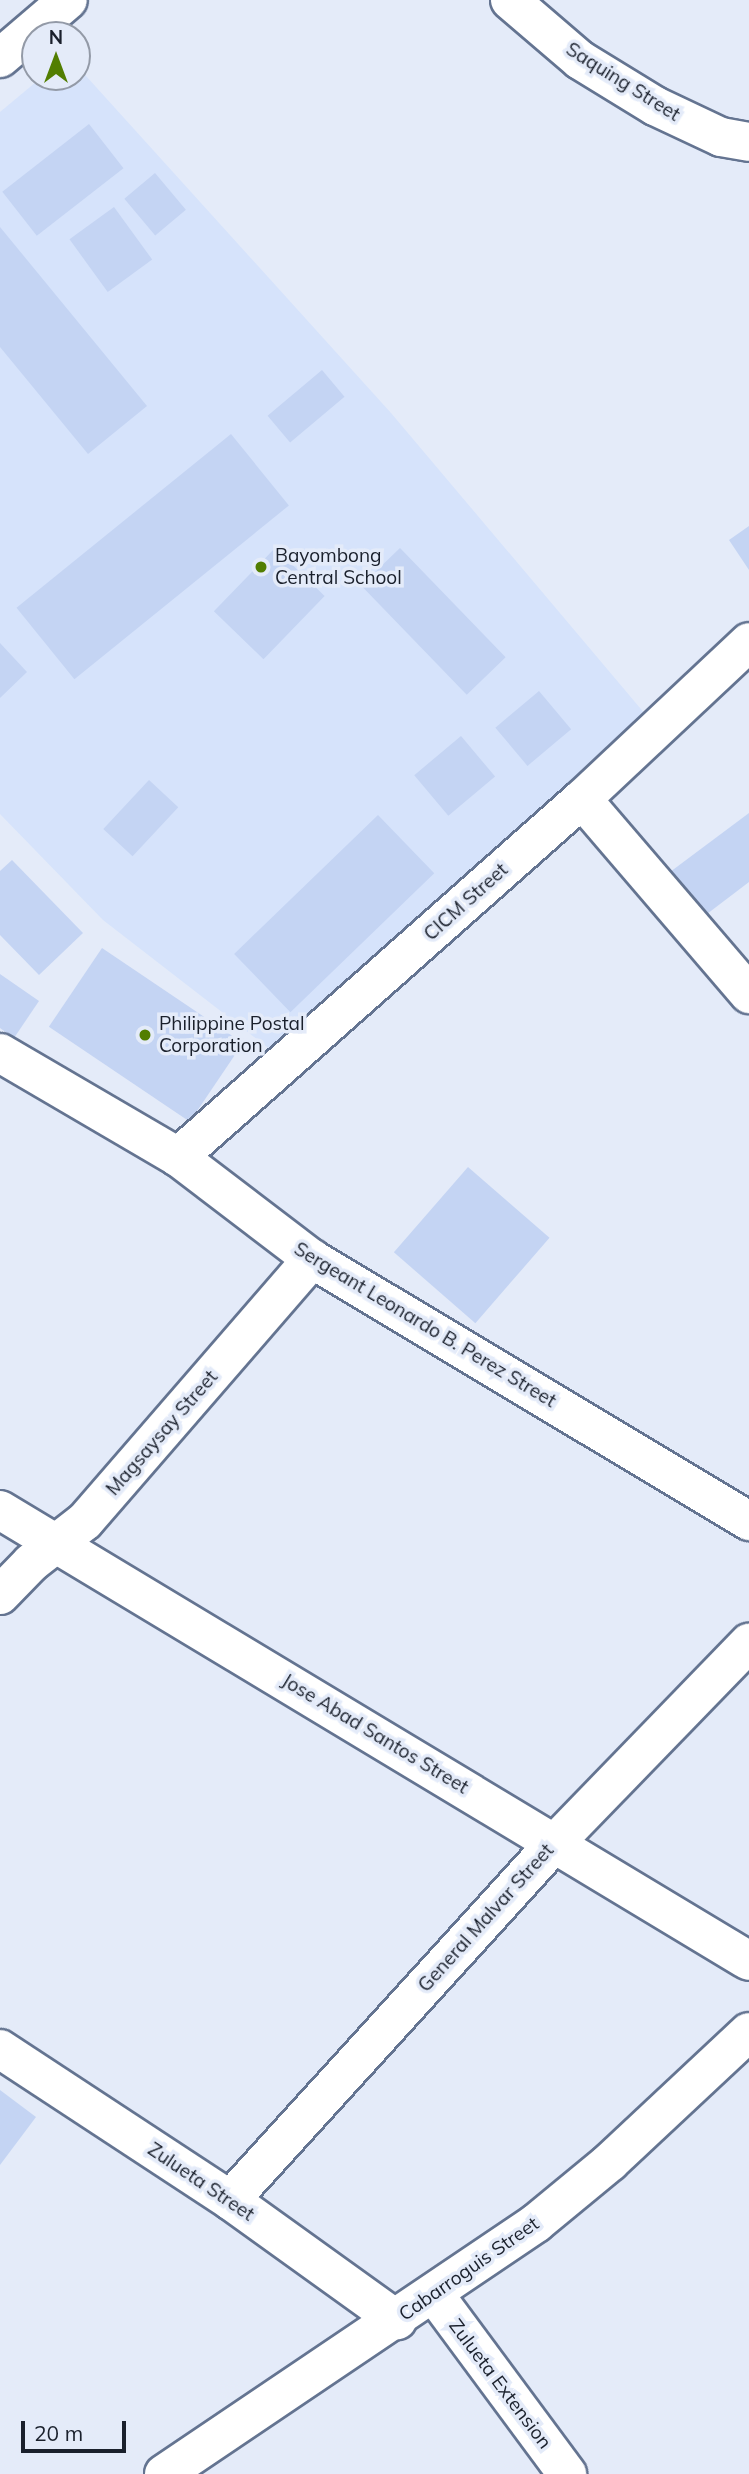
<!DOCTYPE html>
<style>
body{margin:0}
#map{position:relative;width:749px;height:2474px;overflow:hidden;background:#e4ebf9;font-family:Mulish,sans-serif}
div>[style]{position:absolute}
.built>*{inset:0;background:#d6e3fb}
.building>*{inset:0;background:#c4d4f3;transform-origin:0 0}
.roads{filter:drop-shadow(2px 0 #647491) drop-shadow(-2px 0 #647491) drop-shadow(0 2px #647491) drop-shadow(0 -2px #647491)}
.minor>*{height:38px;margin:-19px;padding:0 19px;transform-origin:19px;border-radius:19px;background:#fff}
.tertiary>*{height:38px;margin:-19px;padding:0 19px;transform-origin:19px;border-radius:19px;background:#fff}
.secondary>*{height:38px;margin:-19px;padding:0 19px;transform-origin:19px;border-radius:19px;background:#fff}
.dots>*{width:19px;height:19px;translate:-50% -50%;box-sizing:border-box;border:4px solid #e4ebf9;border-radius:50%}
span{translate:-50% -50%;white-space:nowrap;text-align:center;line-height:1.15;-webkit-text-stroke:7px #e4ebf9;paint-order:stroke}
.street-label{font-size:19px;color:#1a202c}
.poi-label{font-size:19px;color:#1a202c}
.left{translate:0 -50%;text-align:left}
.north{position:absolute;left:21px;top:21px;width:70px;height:70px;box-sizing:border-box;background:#e4ebf9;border:2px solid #939aa7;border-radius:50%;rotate:0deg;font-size:19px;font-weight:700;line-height:28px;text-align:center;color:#1a202c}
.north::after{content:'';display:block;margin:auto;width:24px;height:32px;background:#527e01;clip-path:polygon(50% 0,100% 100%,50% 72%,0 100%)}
.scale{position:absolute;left:21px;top:2421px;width:105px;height:32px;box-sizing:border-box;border:4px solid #1a202c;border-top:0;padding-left:9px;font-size:21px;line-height:24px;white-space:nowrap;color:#1a202c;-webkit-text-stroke:5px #e4ebf9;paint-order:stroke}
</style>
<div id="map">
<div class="built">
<div style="clip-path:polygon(77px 66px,391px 413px,651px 721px,280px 1057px,103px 920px,0 814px,0 112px,42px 77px,77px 77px)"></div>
</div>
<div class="building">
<div style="left:89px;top:124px;width:56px;height:110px;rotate:52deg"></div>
<div style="left:155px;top:173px;width:48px;height:40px;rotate:50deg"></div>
<div style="left:114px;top:207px;width:65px;height:55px;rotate:54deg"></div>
<div style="clip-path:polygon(0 227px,147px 406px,88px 454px,0 347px)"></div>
<div style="left:322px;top:370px;width:35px;height:71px;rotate:50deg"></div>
<div style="left:231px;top:434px;width:92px;height:276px;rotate:51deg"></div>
<div style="clip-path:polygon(749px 526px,749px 570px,729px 540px)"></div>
<div style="left:275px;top:548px;width:69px;height:88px;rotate:44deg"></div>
<div style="left:400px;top:548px;width:152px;height:54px;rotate:46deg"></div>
<div style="clip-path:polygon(0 643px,27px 672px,0 698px)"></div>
<div style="left:539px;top:691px;width:50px;height:57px;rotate:50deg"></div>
<div style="left:461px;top:736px;width:53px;height:61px;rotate:50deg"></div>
<div style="left:149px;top:780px;width:40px;height:67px;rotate:43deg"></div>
<div style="clip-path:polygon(749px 813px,749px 882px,703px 917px,670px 872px)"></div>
<div style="left:378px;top:815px;width:81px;height:200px;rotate:46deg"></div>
<div style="clip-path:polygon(12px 860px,83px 933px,39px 975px,0 935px,0 871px)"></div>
<div style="left:102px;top:948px;width:170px;height:95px;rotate:34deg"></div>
<div style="clip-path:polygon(0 974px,39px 1001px,14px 1038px,0 1028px)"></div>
<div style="left:468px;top:1167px;width:108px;height:113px;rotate:41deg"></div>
<div style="clip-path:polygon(0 2090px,36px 2117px,0 2165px)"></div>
</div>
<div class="roads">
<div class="minor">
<div style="left:582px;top:799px;width:257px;rotate:49.4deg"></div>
<div style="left:178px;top:1157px;width:540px;rotate:-41.55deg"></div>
<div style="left:582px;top:799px;width:229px;rotate:-43.2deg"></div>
<div style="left:0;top:1510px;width:874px;rotate:31.05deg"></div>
<div style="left:0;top:1595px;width:45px;rotate:-45.9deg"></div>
<div style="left:31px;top:1563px;width:68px;rotate:-37.9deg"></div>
<div style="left:85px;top:1521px;width:347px;rotate:-49.1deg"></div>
<div style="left:230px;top:2200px;width:483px;rotate:-47.7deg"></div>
<div style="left:555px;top:1843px;width:279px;rotate:-45.9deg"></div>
<div style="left:434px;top:2294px;width:224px;rotate:53.5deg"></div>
</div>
<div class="tertiary">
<div style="left:510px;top:0;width:92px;rotate:40.6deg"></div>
<div style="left:580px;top:60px;width:88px;rotate:31.5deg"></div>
<div style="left:655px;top:106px;width:73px;rotate:25.2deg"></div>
<div style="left:721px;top:137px;width:28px;rotate:10deg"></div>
<div style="left:0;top:1053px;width:206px;rotate:30.3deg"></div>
<div style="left:178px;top:1157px;width:168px;rotate:37.3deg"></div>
<div style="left:312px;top:1259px;width:510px;rotate:30.94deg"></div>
<div style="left:0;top:2049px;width:275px;rotate:33.3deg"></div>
<div style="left:230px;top:2200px;width:206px;rotate:35.7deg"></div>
<div style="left:164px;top:2474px;width:449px;rotate:-34deg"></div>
<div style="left:536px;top:2223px;width:96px;rotate:-39.5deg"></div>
<div style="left:610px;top:2162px;width:190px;rotate:-43.1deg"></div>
</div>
<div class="secondary">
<div style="left:0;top:58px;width:89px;rotate:-40.5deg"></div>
</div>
</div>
<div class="dots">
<div style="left:261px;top:567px;background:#527e01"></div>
<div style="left:145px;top:1035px;background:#527e01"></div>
</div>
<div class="street-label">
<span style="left:623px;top:82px;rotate:32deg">Saquing Street</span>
<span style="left:466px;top:902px;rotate:-42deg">CICM Street</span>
<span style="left:425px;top:1325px;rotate:31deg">Sergeant Leonardo B. Perez Street</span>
<span style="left:162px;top:1433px;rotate:-49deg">Magsaysay Street</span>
<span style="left:375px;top:1734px;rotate:31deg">Jose Abad Santos Street</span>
<span style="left:486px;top:1918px;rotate:-48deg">General Malvar Street</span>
<span style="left:201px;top:2182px;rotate:34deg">Zulueta Street</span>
<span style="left:469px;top:2269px;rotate:-35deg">Cabarroguis Street</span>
<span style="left:500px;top:2384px;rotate:53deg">Zulueta Extension</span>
</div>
<div class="poi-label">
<span class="left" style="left:275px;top:567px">Bayombong<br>Central School</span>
<span class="left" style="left:159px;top:1035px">Philippine Postal<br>Corporation</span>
</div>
<div class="north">N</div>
<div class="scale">20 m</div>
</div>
